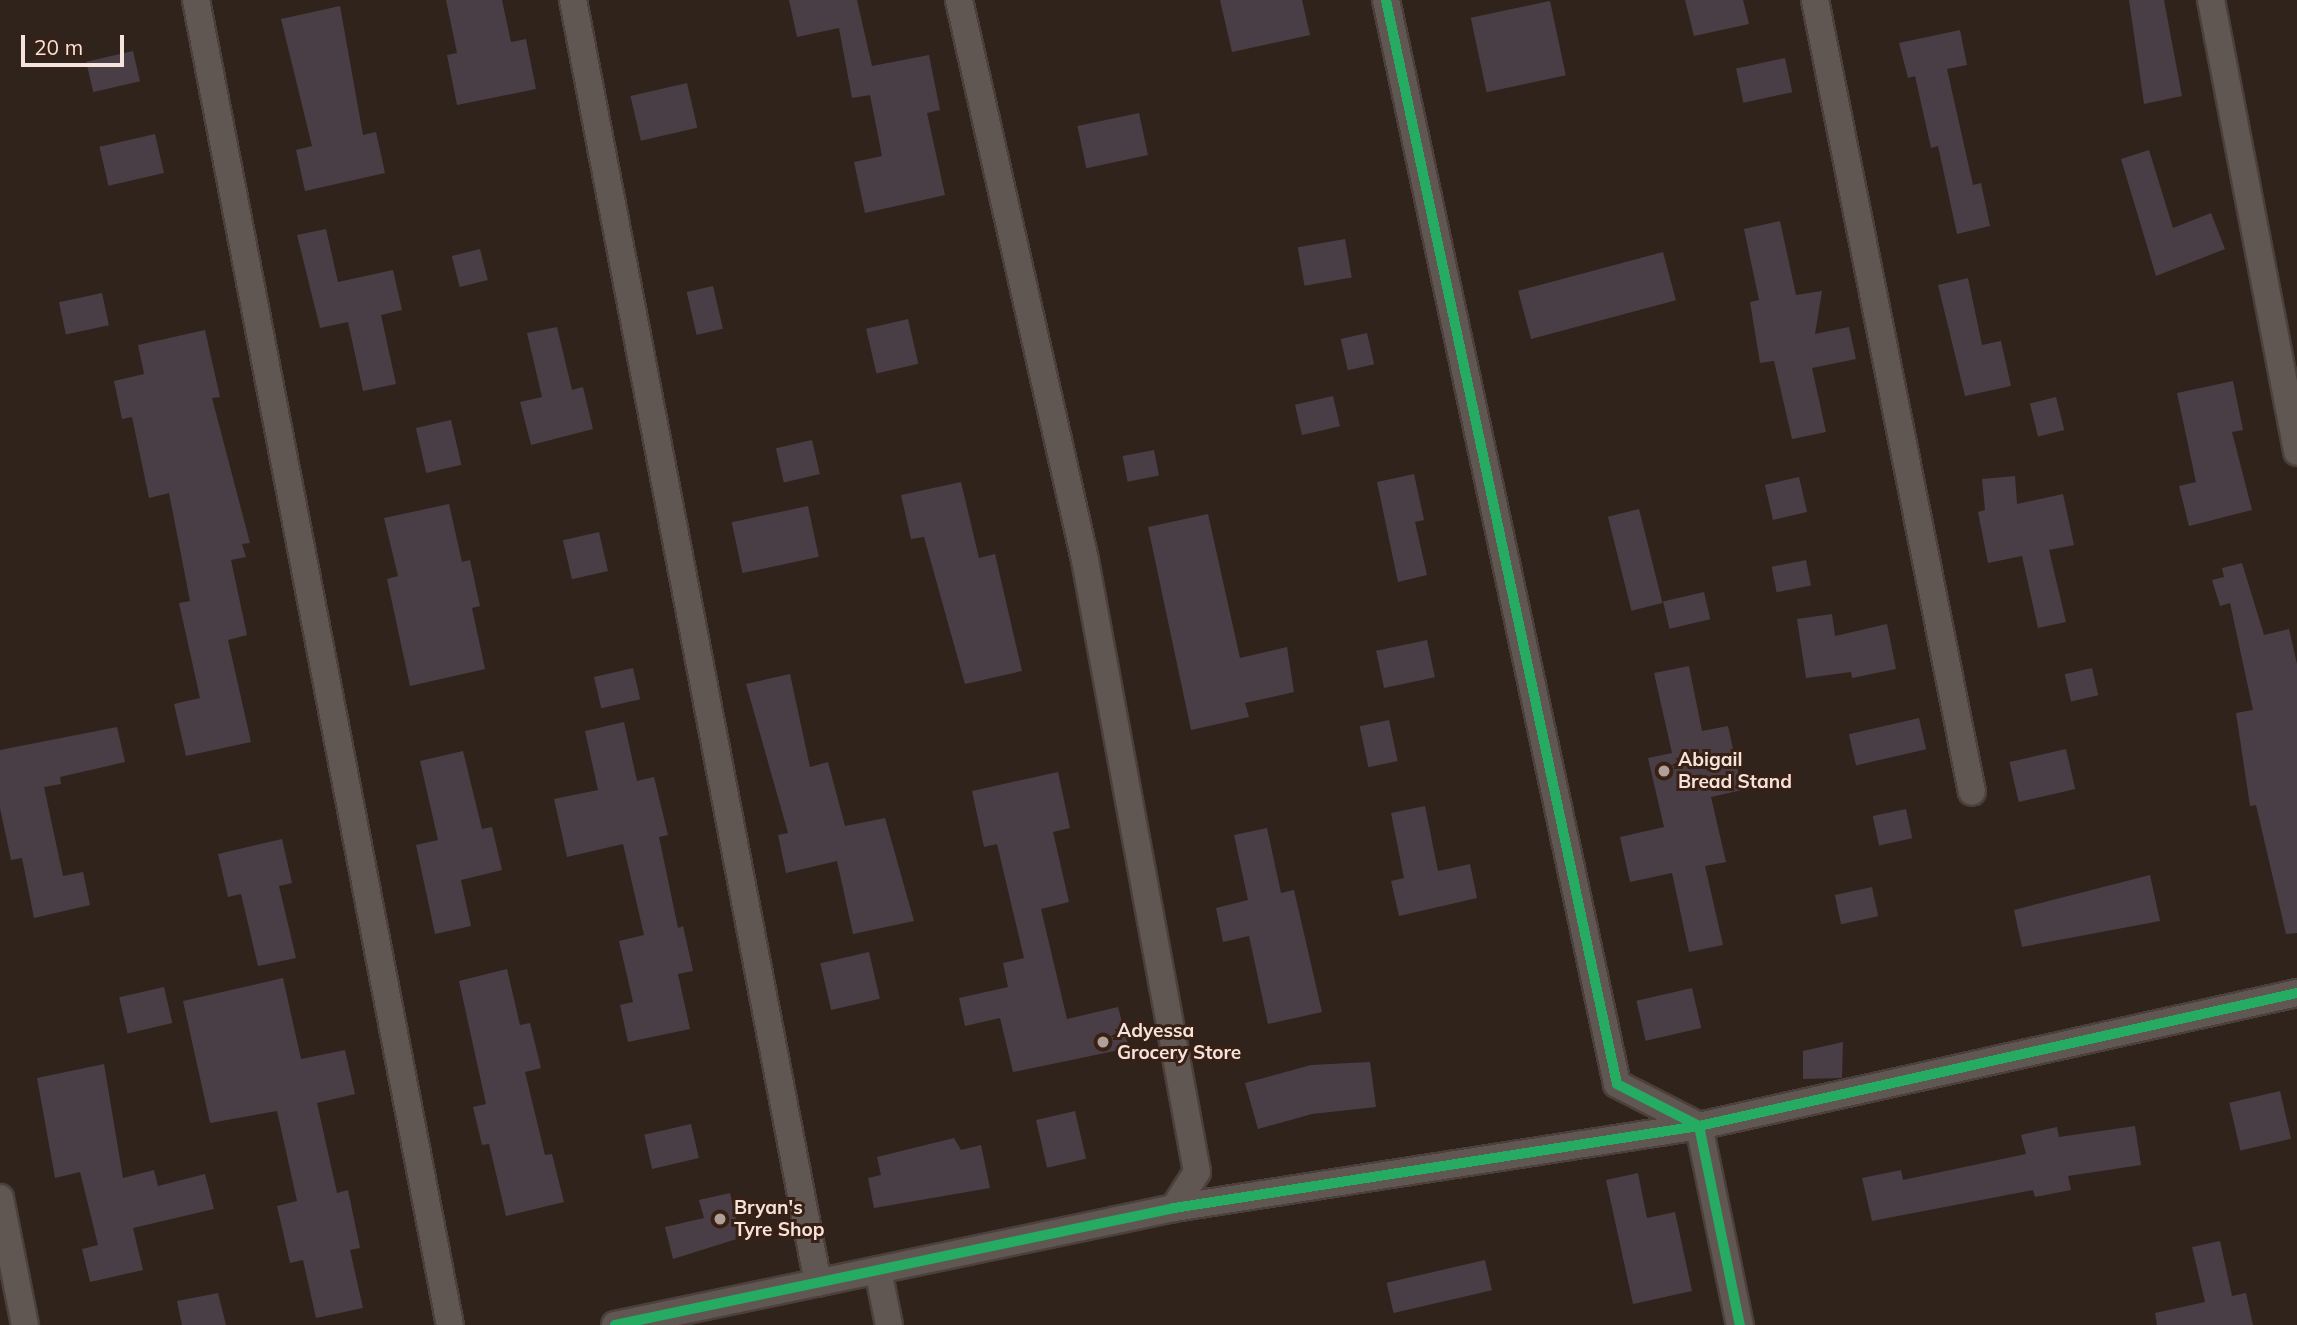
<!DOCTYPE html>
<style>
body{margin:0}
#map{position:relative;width:2297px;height:1325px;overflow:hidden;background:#30231c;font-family:Mulish,sans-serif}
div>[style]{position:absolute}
.building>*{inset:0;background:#493e46;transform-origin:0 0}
.roads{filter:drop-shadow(2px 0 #4b403b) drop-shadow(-2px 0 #4b403b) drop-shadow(0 2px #4b403b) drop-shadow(0 -2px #4b403b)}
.minor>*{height:26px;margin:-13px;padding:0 13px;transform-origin:13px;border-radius:13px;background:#605652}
.cycleway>*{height:10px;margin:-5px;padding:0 5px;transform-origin:5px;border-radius:5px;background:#26ab63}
.dots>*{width:19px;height:19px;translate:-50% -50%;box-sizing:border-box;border:4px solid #382014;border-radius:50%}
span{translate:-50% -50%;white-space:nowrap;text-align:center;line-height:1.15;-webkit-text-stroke:6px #382014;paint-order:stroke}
.poi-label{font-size:19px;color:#f5e3dc;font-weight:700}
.left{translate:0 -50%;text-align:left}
.scale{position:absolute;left:21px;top:35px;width:103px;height:32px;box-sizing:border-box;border:4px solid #f5e3dc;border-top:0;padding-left:9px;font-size:21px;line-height:24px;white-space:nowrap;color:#f5e3dc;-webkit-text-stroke:5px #382014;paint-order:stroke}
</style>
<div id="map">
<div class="building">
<div style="clip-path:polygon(446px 0,502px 0,511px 42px,526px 39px,536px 89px,457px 105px,447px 55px,457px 53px)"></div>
<div style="clip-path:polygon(789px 0,857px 0,872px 66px,929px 55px,940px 110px,927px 113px,945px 195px,865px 213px,854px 162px,882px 156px,870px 95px,852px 98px,839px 28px,797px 37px)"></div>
<div style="clip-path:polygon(1220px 0,1302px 0,1310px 35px,1232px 52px)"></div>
<div style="clip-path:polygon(1685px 0,1743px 0,1749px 24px,1694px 36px)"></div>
<div style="clip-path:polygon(2129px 0,2164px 0,2182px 96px,2144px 104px)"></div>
<div style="left:1550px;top:1px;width:76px;height:81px;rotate:78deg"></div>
<div style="clip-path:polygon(340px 6px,363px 135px,376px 132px,385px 173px,305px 191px,296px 150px,312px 146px,281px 19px)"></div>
<div style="clip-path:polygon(1960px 30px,1967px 65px,1947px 69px,1973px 185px,1981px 183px,1990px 226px,1957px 234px,1938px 146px,1931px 148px,1915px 76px,1908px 78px,1899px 43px)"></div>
<div style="left:133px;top:51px;width:31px;height:48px;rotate:77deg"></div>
<div style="left:1785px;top:58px;width:35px;height:50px;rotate:78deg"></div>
<div style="left:687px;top:83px;width:46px;height:58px;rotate:77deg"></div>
<div style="left:1139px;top:113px;width:43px;height:63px;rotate:78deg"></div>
<div style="left:155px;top:134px;width:40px;height:57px;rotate:77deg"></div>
<div style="clip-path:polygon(2149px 150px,2173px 228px,2211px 213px,2225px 249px,2156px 276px,2121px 159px)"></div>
<div style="clip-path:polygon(1780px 221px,1796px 295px,1822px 291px,1815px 334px,1849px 327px,1856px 359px,1812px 368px,1826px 432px,1792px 439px,1774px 361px,1760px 363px,1750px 302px,1759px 300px,1744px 229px)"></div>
<div style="clip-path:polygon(326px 229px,338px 282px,393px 270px,402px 310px,381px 315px,396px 384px,363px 391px,348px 322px,320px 328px,297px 235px)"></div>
<div style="left:1345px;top:239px;width:39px;height:48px;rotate:80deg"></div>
<div style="left:480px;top:249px;width:32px;height:29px;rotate:76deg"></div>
<div style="left:1663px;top:252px;width:50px;height:150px;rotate:75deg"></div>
<div style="clip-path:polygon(1968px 278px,1982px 345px,2001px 341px,2011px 386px,1965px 396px,1938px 285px)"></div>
<div style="left:713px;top:286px;width:44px;height:27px;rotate:77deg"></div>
<div style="left:102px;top:293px;width:33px;height:44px;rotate:78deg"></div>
<div style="left:908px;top:319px;width:46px;height:43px;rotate:77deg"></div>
<div style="clip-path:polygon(557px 327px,572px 390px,583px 387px,593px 429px,531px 445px,520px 402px,542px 397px,527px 333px)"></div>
<div style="clip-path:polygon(205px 330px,220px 397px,212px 398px,250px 543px,242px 544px,246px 557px,231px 560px,247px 635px,228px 640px,251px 742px,186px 756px,174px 704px,200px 698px,179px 603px,190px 601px,169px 493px,149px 498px,132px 417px,122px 419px,114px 381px,144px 374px,138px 345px)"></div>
<div style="left:1367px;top:333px;width:32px;height:27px;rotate:77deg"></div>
<div style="clip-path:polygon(2233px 381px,2243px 430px,2232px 432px,2252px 510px,2189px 526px,2179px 486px,2196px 482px,2177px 393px)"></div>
<div style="left:1333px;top:396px;width:31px;height:39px;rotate:77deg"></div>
<div style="left:2056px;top:397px;width:34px;height:27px;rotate:76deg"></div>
<div style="left:451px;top:420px;width:46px;height:36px;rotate:77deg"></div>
<div style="left:812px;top:440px;width:35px;height:37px;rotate:77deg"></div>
<div style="left:1154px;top:450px;width:26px;height:32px;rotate:79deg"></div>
<div style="clip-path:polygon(1414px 474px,1424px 520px,1415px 522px,1427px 575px,1398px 582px,1377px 482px)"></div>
<div style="clip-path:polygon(2015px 476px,2017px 504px,2063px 494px,2074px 545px,2049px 550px,2066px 622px,2038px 628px,2022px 556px,1988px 563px,1978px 512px,1985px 510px,1982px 479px)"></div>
<div style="left:1799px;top:477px;width:36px;height:35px;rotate:77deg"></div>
<div style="clip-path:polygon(961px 482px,979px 558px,995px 554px,1022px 671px,965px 684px,924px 537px,911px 539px,901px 495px)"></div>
<div style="clip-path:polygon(449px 504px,462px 562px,470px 560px,480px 606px,472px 608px,485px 669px,410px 686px,387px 579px,398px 576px,384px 518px)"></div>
<div style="left:808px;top:506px;width:52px;height:78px;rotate:78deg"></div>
<div style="left:1639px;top:509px;width:97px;height:32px;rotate:76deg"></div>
<div style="clip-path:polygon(1208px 514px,1240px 658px,1287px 647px,1294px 692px,1245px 703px,1249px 717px,1191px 730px,1148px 527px)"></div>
<div style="left:599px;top:532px;width:40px;height:37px;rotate:77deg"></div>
<div style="left:1806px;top:560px;width:26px;height:35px;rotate:79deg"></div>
<div style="clip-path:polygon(2242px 563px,2264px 635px,2289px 629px,2297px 664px,2297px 933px,2286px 934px,2256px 805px,2250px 806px,2236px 713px,2253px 710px,2230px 603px,2220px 606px,2212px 580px,2224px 577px,2222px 568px)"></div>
<div style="left:1704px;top:592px;width:28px;height:42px;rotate:77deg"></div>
<div style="clip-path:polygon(1832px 614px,1835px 636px,1887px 624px,1896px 669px,1852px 678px,1851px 672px,1806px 678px,1797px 619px)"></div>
<div style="left:1427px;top:640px;width:38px;height:52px;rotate:78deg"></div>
<div style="clip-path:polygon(1689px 666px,1702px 731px,1728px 726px,1742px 790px,1711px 797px,1726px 862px,1705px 866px,1723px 945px,1689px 952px,1672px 873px,1630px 882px,1620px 837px,1664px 827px,1648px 758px,1672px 753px,1654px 673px)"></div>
<div style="left:633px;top:668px;width:32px;height:40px;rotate:77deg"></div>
<div style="left:2092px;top:668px;width:28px;height:28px;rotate:77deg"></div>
<div style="clip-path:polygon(790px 674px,810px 767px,828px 762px,845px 826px,885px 818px,914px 921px,853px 934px,837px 861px,786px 873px,778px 835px,788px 833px,746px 684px)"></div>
<div style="left:1919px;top:718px;width:32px;height:72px;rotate:77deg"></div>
<div style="left:1389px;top:720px;width:42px;height:30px;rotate:78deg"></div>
<div style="clip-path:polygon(624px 722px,637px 781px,654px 777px,668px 835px,659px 837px,678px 928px,683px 926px,693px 971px,678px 974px,690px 1029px,628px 1042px,620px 1005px,633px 1002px,619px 941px,644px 935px,623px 844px,567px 857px,554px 799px,598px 790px,585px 731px)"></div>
<div style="clip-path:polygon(117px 727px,125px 762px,60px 777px,61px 784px,44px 787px,63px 876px,83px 872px,90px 905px,34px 918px,22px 858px,11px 860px,0 808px,0 750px)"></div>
<div style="left:2066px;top:749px;width:41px;height:58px;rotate:77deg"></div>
<div style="clip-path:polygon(463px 751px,482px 829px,492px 827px,502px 870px,461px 880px,471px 926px,435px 934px,416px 845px,438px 840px,420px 761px)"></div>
<div style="clip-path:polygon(1058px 772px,1070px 828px,1053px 832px,1069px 902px,1041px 909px,1067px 1019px,1118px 1007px,1129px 1048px,1013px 1072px,1000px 1018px,965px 1026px,959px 998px,1008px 987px,1003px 963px,1024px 958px,997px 844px,984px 847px,972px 791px)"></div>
<div style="clip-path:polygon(1425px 806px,1438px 871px,1470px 864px,1477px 898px,1399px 916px,1391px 881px,1404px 878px,1391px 813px)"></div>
<div style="left:1906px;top:809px;width:30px;height:34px;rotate:78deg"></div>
<div style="clip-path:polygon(1267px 828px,1281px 893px,1294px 890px,1322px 1012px,1268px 1024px,1249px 936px,1223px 942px,1216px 908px,1248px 900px,1234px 835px)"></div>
<div style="clip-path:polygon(282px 839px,292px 883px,279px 886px,296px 958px,258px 966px,241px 894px,228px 897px,218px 854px)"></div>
<div style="clip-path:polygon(2150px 875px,2160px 921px,2022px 947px,2014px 910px)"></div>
<div style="left:1872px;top:887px;width:30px;height:38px;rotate:78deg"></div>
<div style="left:869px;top:952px;width:48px;height:50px;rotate:77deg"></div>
<div style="clip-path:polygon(507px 969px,520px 1025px,530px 1023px,541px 1068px,525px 1072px,545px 1155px,552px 1154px,564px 1202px,506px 1216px,489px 1144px,482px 1145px,473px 1107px,486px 1104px,459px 981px)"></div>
<div style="clip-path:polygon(283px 978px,301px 1059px,345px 1050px,355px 1094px,317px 1103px,337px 1193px,348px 1190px,360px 1248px,350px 1250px,363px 1308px,316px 1318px,303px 1260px,290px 1263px,277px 1206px,297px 1201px,277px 1111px,210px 1123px,183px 1001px)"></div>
<div style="left:164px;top:987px;width:37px;height:46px;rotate:77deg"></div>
<div style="left:1692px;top:988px;width:41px;height:57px;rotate:77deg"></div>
<div style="clip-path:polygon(1843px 1042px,1842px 1078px,1803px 1079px,1803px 1051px)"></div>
<div style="clip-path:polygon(1370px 1062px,1376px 1107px,1312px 1114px,1258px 1129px,1245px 1083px,1311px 1065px)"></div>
<div style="clip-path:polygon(104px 1064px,123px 1178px,154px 1170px,158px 1186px,205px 1174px,214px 1209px,133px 1228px,143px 1270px,90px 1282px,82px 1249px,98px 1245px,80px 1172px,55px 1178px,37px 1078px)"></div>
<div style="left:2280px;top:1091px;width:49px;height:52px;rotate:77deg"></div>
<div style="left:1075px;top:1111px;width:49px;height:40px;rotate:77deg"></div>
<div style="left:691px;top:1124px;width:35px;height:48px;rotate:77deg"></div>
<div style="clip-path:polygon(2135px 1126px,2141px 1165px,2068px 1176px,2071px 1190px,2035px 1197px,2033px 1190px,1872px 1221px,1862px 1178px,1901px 1170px,1903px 1180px,2026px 1154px,2021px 1135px,2057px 1127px,2059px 1137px)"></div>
<div style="clip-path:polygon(954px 1138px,961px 1150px,981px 1145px,990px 1188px,874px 1208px,868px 1178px,881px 1175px,877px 1157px)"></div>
<div style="clip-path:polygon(1638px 1173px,1647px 1218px,1675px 1212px,1692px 1291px,1633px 1304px,1606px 1180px)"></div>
<div style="clip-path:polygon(730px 1193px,740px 1238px,673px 1259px,665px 1227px,704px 1218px,699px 1200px)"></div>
<div style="clip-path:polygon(2220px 1241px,2232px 1296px,2246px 1293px,2253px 1325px,2157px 1325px,2155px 1313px,2205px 1302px,2192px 1247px)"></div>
<div style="left:1485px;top:1260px;width:31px;height:101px;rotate:77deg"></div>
<div style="clip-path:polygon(218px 1293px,226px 1325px,182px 1325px,177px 1301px)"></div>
</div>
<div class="roads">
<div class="minor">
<div style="left:196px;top:0;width:1349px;rotate:79.15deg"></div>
<div style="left:573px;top:0;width:1306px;rotate:79.19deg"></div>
<div style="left:959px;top:0;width:574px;rotate:77.32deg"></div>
<div style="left:1085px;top:560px;width:622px;rotate:79.63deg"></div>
<div style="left:1197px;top:1172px;width:43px;rotate:122.6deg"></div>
<div style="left:1386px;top:0;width:1108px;rotate:77.97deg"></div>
<div style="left:1617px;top:1084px;width:92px;rotate:27.1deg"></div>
<div style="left:1699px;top:1126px;width:203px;rotate:78.4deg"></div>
<div style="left:1815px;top:0;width:807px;rotate:78.79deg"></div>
<div style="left:2211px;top:0;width:460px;rotate:79.2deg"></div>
<div style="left:0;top:1198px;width:129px;rotate:78.9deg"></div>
<div style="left:878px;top:1270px;width:56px;rotate:78.7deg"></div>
<div style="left:615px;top:1325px;width:571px;rotate:-11.82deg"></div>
<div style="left:1174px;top:1208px;width:531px;rotate:-8.88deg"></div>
<div style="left:1699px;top:1126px;width:613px;rotate:-12.54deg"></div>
</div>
</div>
<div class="cycleway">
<div style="left:1386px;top:0;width:1108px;rotate:77.97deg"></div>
<div style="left:1617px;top:1084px;width:92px;rotate:27.1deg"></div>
<div style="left:1699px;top:1126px;width:203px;rotate:78.4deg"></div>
<div style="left:615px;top:1325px;width:571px;rotate:-11.82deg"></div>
<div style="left:1174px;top:1208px;width:531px;rotate:-8.88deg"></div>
<div style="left:1699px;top:1126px;width:613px;rotate:-12.54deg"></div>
</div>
<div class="dots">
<div style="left:1664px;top:771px;background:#b0a099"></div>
<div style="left:1103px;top:1042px;background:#b0a099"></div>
<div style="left:720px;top:1219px;background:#b0a099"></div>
</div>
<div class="poi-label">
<span class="left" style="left:1678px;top:771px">Abigail<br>Bread Stand</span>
<span class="left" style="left:1117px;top:1042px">Adyessa<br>Grocery Store</span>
<span class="left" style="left:734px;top:1219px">Bryan's<br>Tyre Shop</span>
</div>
<div class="scale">20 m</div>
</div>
